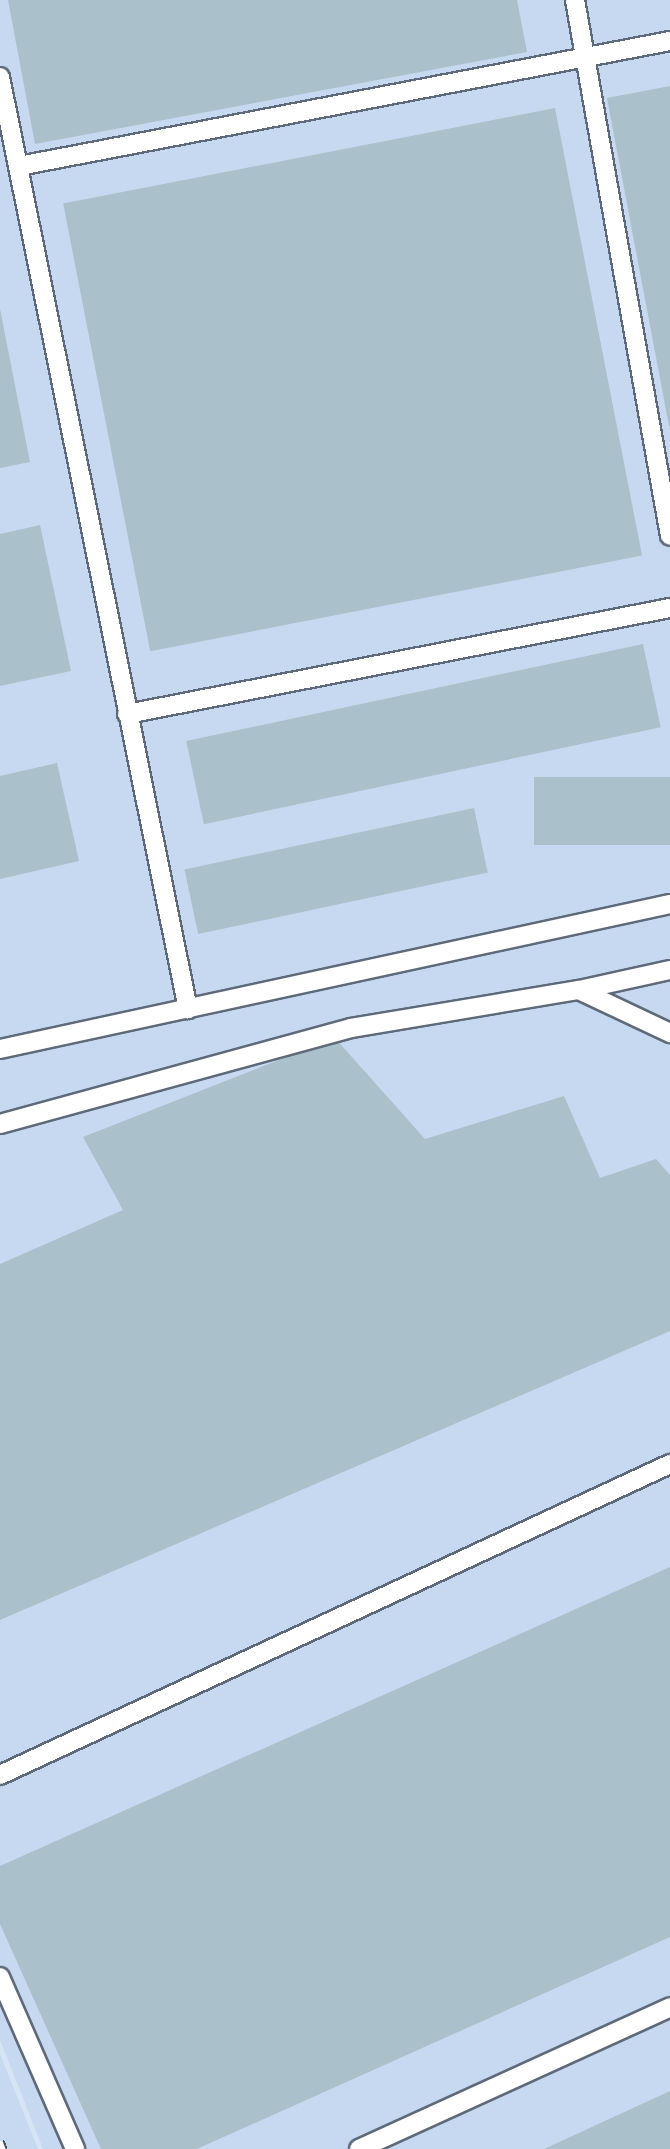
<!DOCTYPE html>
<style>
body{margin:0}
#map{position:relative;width:670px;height:2149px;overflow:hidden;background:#d7e4f5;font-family:"IBM Plex Sans",sans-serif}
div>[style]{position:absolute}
.built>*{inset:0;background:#c7d9f0}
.building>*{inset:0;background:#aac0cb;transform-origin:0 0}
.roads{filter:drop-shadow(2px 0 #5e6a79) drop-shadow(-2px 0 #5e6a79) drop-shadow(0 2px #5e6a79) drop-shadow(0 -2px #5e6a79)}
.service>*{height:18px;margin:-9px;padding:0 9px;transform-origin:9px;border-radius:9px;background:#fff}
.rail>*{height:9px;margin-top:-4.5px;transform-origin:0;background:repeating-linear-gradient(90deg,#fff 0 18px,#4c535b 0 36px);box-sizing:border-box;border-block:2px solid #4c535b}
span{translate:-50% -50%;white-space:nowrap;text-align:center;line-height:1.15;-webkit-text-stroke:6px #fff;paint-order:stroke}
</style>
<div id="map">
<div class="built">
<div style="clip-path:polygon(0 0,670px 0,670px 2149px,43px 2149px,0 2040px)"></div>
<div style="clip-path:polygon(0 2054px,38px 2149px,0 2149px)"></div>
</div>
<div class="building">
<div style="clip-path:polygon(8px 0,517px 0,527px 52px,35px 144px)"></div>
<div style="clip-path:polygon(670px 86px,670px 426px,669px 426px,607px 98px)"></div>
<div style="left:555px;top:108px;width:456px;height:501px;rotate:79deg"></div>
<div style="clip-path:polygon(0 309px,30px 462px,0 468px)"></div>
<div style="clip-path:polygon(40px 525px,71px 671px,0 686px,0 534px)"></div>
<div style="left:643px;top:644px;width:85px;height:467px;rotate:78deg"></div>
<div style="clip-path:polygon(57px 763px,79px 861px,0 879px,0 776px)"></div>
<div style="left:670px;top:777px;width:68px;height:136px;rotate:90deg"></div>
<div style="left:474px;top:808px;width:66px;height:296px;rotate:78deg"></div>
<div style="clip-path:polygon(335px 1038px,425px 1139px,564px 1096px,600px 1178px,656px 1159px,670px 1175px,670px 1331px,0 1620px,0 1264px,123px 1210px,83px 1137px)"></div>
<div style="clip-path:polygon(670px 1567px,670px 1937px,197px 2149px,101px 2149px,0 1924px,0 1866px)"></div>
<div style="clip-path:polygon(670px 2091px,670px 2149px,544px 2149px)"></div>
</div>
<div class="roads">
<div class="service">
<div style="left:575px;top:0;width:544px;rotate:79.95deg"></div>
<div style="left:0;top:77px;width:951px;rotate:78.6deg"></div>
<div style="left:19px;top:166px;width:663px;rotate:-10.87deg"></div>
<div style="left:127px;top:714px;width:553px;rotate:-11.05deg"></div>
<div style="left:579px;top:990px;width:93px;rotate:-12.4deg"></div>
<div style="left:0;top:1049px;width:686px;rotate:-12.21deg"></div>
<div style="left:0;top:1124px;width:364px;rotate:-15.3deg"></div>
<div style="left:351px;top:1028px;width:231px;rotate:-9.5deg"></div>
<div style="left:579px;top:990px;width:101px;rotate:25.3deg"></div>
<div style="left:0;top:1775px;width:739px;rotate:-24.9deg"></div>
<div style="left:0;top:1977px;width:188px;rotate:66.4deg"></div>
<div style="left:359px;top:2149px;width:342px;rotate:-24.5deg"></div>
</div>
</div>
<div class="rail">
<div style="left:0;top:2141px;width:9px;rotate:69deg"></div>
</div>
</div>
